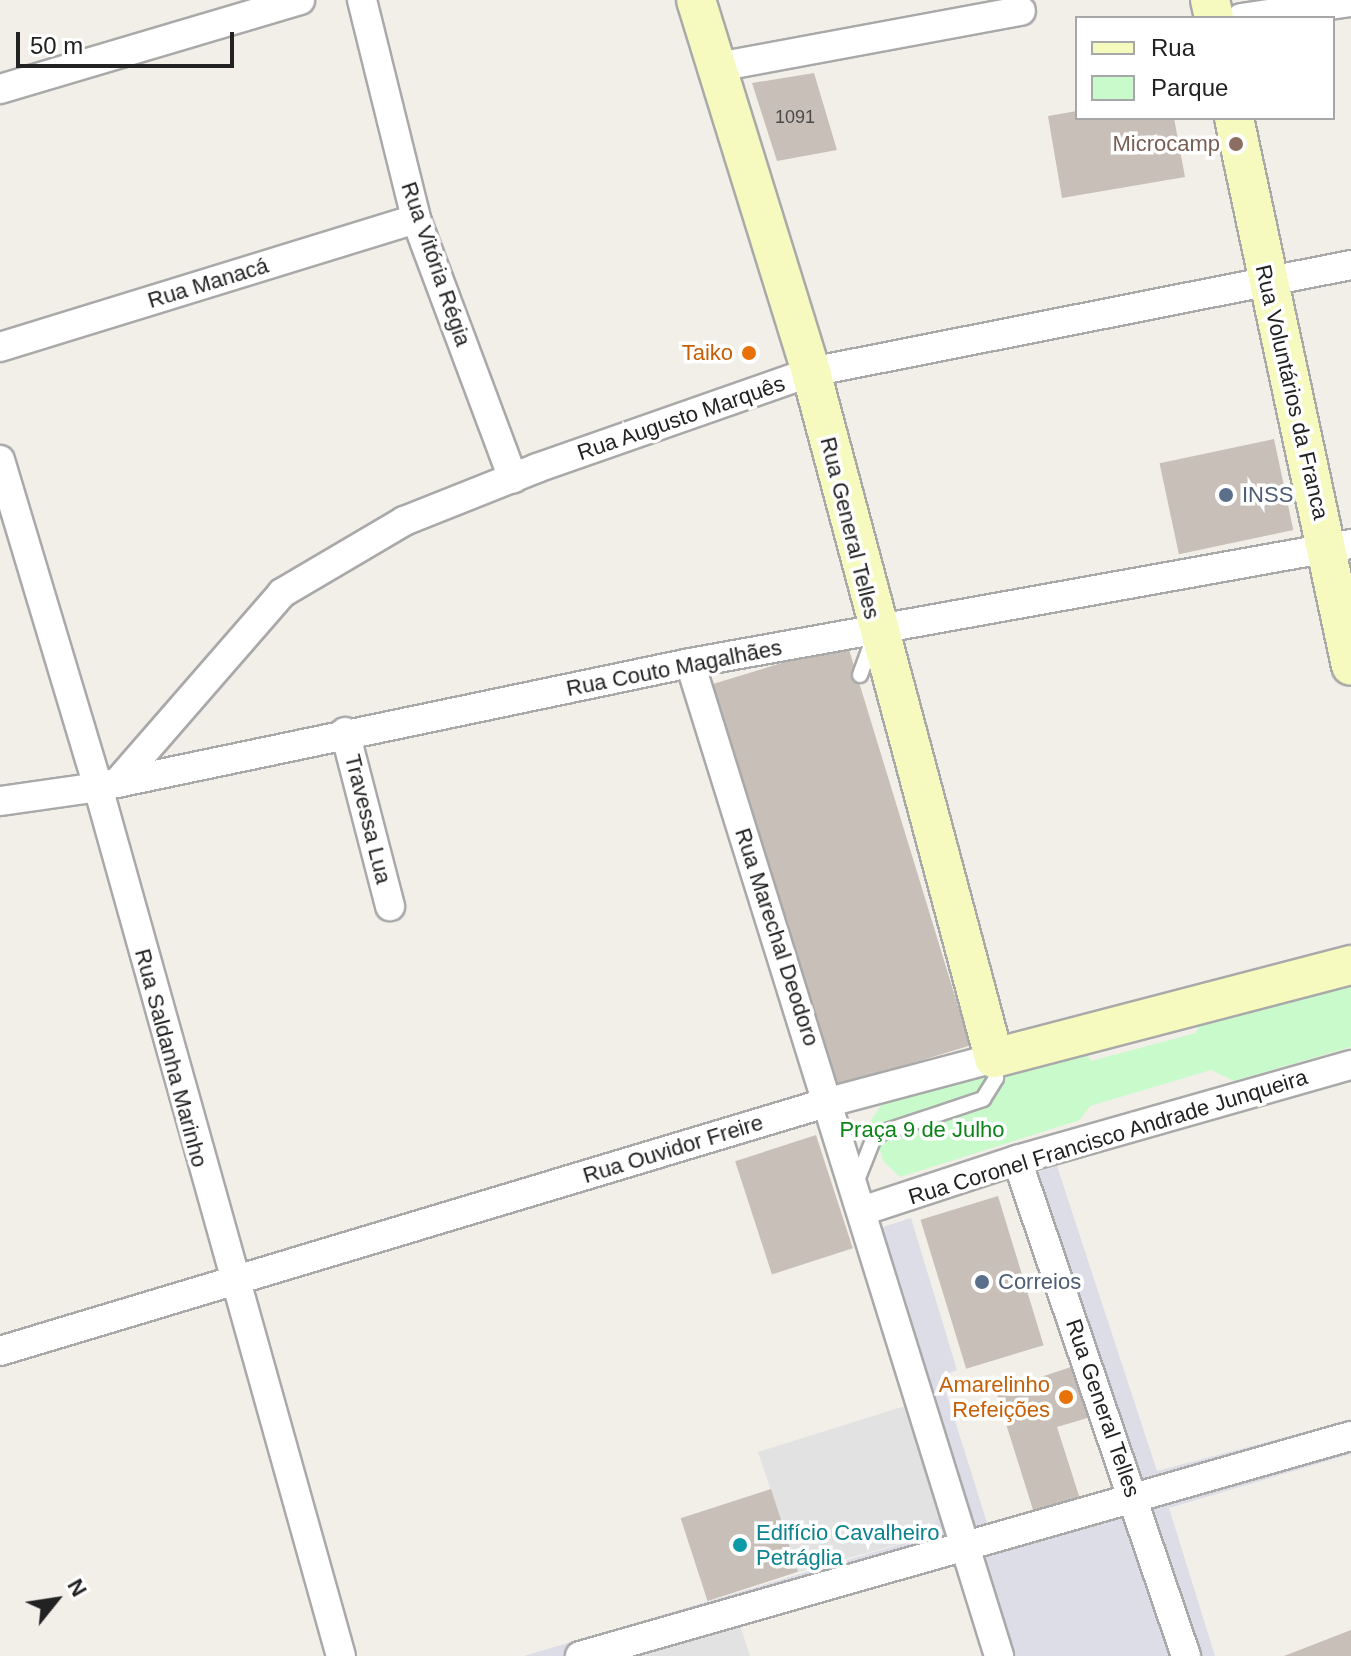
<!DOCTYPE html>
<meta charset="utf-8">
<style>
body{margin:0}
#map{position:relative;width:1351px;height:1656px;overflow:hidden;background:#f2efe9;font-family:Helvetica,sans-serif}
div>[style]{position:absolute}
.park>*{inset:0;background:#c8facc}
.parking>*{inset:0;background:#e2e2e2}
.plaza>*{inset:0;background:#dddde8}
.building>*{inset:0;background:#c7bfb8;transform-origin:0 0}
.roads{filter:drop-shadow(2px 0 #a9a9a9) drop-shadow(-2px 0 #a9a9a9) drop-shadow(0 2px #a9a9a9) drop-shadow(0 -2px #a9a9a9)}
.lane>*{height:14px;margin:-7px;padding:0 7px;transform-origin:7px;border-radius:7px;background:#fff}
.street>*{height:28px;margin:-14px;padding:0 14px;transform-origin:14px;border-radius:14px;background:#fff}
.secondary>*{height:38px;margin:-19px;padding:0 19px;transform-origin:19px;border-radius:19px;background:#f7fabf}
.dots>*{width:22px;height:22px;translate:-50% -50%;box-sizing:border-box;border:4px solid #fff;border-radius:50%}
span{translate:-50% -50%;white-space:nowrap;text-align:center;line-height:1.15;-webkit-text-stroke:7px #fff;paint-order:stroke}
.number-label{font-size:18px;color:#4b4948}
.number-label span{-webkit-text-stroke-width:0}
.education-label{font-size:22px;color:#785e54}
.right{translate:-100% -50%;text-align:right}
.street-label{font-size:22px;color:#222}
.food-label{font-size:22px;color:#c56008}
.service-label{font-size:22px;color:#4e5e75}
.left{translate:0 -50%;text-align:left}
.park-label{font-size:22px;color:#0c8416}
.culture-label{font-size:22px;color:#0d838f}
.legend{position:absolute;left:1075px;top:16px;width:260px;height:104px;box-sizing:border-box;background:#fff;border:2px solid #a7a7a7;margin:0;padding:10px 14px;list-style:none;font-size:24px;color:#222}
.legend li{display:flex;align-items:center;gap:16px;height:40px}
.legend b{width:40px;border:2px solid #a7a7a7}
.north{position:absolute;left:16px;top:1560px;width:80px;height:80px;-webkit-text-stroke:6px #fff;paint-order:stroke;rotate:60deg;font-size:22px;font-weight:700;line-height:32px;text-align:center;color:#222}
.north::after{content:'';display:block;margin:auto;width:28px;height:36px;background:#222;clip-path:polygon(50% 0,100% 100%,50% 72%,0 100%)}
.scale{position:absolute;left:16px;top:32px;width:218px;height:36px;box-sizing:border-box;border:4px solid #222;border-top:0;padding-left:10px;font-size:24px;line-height:28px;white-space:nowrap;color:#222;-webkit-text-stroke:6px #fff;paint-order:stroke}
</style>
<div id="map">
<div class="park">
<div style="clip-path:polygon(1351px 976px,1351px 1047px,1234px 1081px,1211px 1070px,1090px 1106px,1080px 1120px,900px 1177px,883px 1161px,871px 1120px,884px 1101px,1083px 1048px,1091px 1061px,1196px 1033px,1202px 1019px)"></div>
</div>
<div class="parking">
<div style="clip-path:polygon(905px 1406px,939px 1513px,928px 1536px,798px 1572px,758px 1452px)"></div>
<div style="clip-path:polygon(740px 1625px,750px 1656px,627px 1656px)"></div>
</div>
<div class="plaza">
<div style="clip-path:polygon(1057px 1166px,1157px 1471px,1351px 1420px,1351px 1454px,1169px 1508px,1215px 1656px,984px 1656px,953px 1559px,627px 1656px,524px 1656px,928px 1536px,939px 1513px,852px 1237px,911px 1218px,957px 1370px,941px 1376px,988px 1526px,1114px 1488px,1013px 1180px)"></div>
</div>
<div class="building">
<div style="clip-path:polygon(814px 73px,837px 150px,777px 161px,752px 83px)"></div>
<div style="clip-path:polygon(1077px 111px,1077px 118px,1174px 118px,1185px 177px,1062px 198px,1048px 116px)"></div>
<div style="left:1274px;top:439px;width:93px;height:117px;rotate:78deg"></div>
<div style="left:847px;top:643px;width:421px;height:141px;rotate:73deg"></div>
<div style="left:816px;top:1135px;width:119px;height:85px;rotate:72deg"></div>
<div style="left:998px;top:1196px;width:156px;height:81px;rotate:73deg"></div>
<div style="clip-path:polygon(1074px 1366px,1091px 1417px,1057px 1427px,1080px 1499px,1034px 1513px,996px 1392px)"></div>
<div style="left:771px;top:1489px;width:87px;height:95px;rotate:72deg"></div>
<div style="clip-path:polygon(1351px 1630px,1351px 1656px,1284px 1656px)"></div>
</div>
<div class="roads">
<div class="lane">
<div style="left:860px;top:675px;width:38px;rotate:-70deg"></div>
<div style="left:856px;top:1183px;width:52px;rotate:-68.4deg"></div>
<div style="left:875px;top:1135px;width:114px;rotate:-18.4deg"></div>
<div style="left:983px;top:1099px;width:25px;rotate:-58deg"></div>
<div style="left:996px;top:1078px;width:19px;rotate:-96deg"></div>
</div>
<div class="street">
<div style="left:362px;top:0;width:226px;rotate:76.1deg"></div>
<div style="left:416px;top:219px;width:277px;rotate:69.5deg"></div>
<div style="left:1241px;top:18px;width:111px;rotate:-8.3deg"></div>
<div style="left:718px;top:67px;width:308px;rotate:-10.5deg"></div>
<div style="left:0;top:89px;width:313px;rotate:-16.5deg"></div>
<div style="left:0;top:347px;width:435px;rotate:-17.1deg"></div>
<div style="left:0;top:460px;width:341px;rotate:73.3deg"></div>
<div style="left:98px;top:787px;width:902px;rotate:74.38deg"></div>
<div style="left:690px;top:663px;width:1040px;rotate:72.71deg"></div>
<div style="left:345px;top:732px;width:180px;rotate:75.5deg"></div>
<div style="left:117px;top:783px;width:252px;rotate:-49deg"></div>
<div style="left:282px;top:593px;width:142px;rotate:-30.5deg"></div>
<div style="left:404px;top:521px;width:143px;rotate:-21.7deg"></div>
<div style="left:537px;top:468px;width:290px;rotate:-19.3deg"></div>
<div style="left:811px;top:372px;width:550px;rotate:-11.21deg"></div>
<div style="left:0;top:801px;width:99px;rotate:-8.1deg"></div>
<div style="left:98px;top:787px;width:605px;rotate:-11.83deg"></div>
<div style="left:690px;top:663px;width:672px;rotate:-10.21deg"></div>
<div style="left:1017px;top:1160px;width:524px;rotate:71.18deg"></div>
<div style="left:865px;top:1210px;width:160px;rotate:-18.2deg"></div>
<div style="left:1017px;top:1160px;width:347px;rotate:-15.9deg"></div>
<div style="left:0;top:1351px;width:866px;rotate:-16.72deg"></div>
<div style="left:829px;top:1102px;width:171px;rotate:-14.9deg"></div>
<div style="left:580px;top:1656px;width:802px;rotate:-15.93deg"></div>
</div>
<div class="secondary">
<div style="left:696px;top:0;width:389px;rotate:72.8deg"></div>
<div style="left:811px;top:372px;width:710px;rotate:75.06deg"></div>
<div style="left:994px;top:1058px;width:369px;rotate:-14.6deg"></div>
<div style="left:1210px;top:0;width:18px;rotate:77deg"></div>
<div style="left:1234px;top:118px;width:560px;rotate:77.95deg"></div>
</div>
</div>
<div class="dots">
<div style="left:1236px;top:144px;background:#8d6e63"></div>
<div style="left:749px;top:353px;background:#e8710a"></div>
<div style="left:1226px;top:495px;background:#5c6f8a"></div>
<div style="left:982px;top:1282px;background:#5c6f8a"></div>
<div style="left:1066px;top:1397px;background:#e8710a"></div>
<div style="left:740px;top:1545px;background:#0f9aa8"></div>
</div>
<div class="number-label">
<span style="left:795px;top:117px">1091</span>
</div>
<div class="education-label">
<span class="right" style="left:1220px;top:144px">Microcamp</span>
</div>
<div class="street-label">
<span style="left:436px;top:264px;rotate:71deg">Rua Vitória Régia</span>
<span style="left:208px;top:283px;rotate:-17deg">Rua Manacá</span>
<span style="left:1292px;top:392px;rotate:77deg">Rua Voluntários da Franca</span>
<span style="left:681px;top:418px;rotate:-19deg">Rua Augusto Marquês</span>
<span style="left:850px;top:528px;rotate:76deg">Rua General Telles</span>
<span style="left:674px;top:668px;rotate:-11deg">Rua Couto Magalhães</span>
<span style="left:368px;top:819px;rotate:76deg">Travessa Lua</span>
<span style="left:777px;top:937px;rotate:72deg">Rua Marechal Deodoro</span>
<span style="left:171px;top:1058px;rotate:75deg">Rua Saldanha Marinho</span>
<span style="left:1108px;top:1137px;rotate:-17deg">Rua Coronel Francisco Andrade Junqueira</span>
<span style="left:673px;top:1149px;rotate:-17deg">Rua Ouvidor Freire</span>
<span style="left:1103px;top:1408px;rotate:71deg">Rua General Telles</span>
</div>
<div class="food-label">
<span class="right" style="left:733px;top:353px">Taiko</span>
<span class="right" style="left:1050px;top:1397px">Amarelinho<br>Refeições</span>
</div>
<div class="service-label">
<span class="left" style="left:1242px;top:495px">INSS</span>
<span class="left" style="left:998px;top:1282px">Correios</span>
</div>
<div class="park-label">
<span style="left:922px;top:1130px">Praça 9 de Julho</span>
</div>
<div class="culture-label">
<span class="left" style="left:756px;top:1545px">Edifício Cavalheiro<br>Petráglia</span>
</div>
<ul class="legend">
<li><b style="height:10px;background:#f7fabf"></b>Rua</li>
<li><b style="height:22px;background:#c8facc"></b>Parque</li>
</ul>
<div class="north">N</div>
<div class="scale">50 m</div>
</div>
